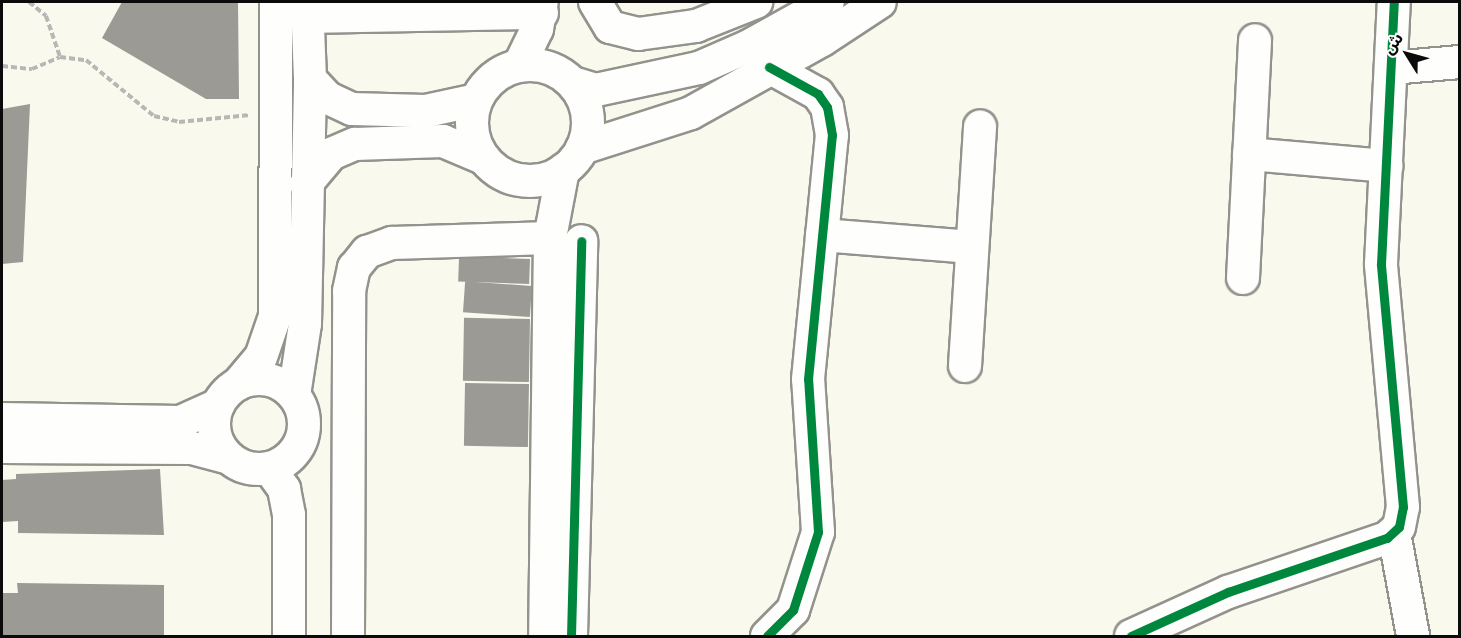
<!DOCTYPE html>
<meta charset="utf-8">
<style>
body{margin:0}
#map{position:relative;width:1461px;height:638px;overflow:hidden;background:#faf9ee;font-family:"Noto Serif","Noto Sans Arabic",serif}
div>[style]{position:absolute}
.building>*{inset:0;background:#9c9a94;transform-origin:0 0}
.path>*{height:4px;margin-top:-2px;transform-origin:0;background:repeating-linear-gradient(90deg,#b7b7b5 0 6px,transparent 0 9px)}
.roads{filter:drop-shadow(2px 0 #93928d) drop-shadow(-2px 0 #93928d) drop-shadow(0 2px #93928d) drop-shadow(0 -2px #93928d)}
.minor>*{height:32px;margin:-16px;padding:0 16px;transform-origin:16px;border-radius:16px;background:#fefefc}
.minor>.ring{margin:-16px;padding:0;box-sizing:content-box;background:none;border:32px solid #fefefc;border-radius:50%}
.cycleway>*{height:9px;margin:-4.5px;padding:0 4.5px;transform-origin:4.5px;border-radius:4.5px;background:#00873e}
span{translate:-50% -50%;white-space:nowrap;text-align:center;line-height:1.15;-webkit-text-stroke:6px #fff;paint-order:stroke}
.frame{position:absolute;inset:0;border:3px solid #0b0b0b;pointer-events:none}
.north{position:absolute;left:1377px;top:24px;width:60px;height:60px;-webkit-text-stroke:4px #fff;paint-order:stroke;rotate:307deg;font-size:16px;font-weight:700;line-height:24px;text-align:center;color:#0b0b0b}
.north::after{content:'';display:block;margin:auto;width:21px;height:27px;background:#0b0b0b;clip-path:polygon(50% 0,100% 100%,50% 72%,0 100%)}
</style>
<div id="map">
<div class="building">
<div style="clip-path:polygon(122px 2px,238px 2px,239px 99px,206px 99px,102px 38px)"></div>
<div style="clip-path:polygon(30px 104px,23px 262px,2px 264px,2px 109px)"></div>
<div style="left:530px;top:259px;width:25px;height:71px;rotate:92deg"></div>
<div style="left:532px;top:286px;width:31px;height:67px;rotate:94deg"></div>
<div style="left:530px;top:319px;width:63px;height:66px;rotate:91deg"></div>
<div style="left:529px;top:384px;width:63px;height:64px;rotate:91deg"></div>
<div style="clip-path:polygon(160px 469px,164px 535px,18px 533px,18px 521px,2px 522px,2px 480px,16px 479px,16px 474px)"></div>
<div style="clip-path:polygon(17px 583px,164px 585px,164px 636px,2px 636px,2px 593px,18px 593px)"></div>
</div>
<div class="path">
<div style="left:29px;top:2px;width:22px;rotate:39deg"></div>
<div style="left:46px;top:16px;width:43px;rotate:71.1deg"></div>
<div style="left:2px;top:66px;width:30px;rotate:6deg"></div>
<div style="left:32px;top:69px;width:30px;rotate:-23deg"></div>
<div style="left:60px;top:57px;width:26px;rotate:7deg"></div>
<div style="left:86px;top:60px;width:88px;rotate:39.5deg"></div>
<div style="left:154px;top:116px;width:26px;rotate:13deg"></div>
<div style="left:179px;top:122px;width:71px;rotate:-5.6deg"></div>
</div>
<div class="roads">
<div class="minor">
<div style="left:595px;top:2px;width:29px;rotate:59deg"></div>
<div style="left:610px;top:27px;width:29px;rotate:14deg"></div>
<div style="left:638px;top:34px;width:59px;rotate:-7.9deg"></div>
<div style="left:696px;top:26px;width:65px;rotate:-21.8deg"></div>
<div style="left:306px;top:17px;width:236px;rotate:-1deg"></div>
<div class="ring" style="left:472px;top:65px;width:84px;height:84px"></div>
<div style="left:519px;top:66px;width:41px;rotate:-64.1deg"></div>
<div style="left:537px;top:29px;width:27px;rotate:-80deg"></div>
<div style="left:1391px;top:68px;width:69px;rotate:-5deg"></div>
<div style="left:310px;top:79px;width:26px;rotate:47deg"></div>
<div style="left:328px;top:98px;width:26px;rotate:25deg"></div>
<div style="left:352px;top:109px;width:74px;rotate:1.5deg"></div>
<div style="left:426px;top:111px;width:51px;rotate:-12.4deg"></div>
<div style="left:573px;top:83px;width:24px;rotate:17deg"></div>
<div style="left:596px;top:90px;width:105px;rotate:-12.1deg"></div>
<div style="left:699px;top:68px;width:55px;rotate:-23.7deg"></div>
<div style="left:749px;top:46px;width:90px;rotate:-29.1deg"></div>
<div style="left:582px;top:148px;width:114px;rotate:-17.8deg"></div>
<div style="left:691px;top:113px;width:150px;rotate:-29.1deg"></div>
<div style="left:822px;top:40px;width:69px;rotate:-33.2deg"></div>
<div style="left:1249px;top:154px;width:138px;rotate:5deg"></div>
<div style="left:306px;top:184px;width:39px;rotate:-50deg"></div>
<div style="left:331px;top:154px;width:26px;rotate:-23deg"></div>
<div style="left:355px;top:144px;width:88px;rotate:-2deg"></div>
<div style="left:443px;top:141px;width:43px;rotate:23deg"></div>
<div style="left:822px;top:235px;width:150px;rotate:4.6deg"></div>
<div style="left:550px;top:238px;width:69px;rotate:-79.2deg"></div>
<div style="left:1243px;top:278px;width:238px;rotate:-87.1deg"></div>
<div style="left:965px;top:366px;width:240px;rotate:-86.4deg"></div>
<div class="ring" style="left:214px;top:379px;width:58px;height:58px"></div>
<div style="left:238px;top:384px;width:35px;rotate:-50deg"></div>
<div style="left:261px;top:357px;width:43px;rotate:-71.1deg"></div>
<div style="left:275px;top:316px;width:314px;rotate:-89.8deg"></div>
<div style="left:294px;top:395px;width:72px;rotate:-81.2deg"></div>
<div style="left:305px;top:324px;width:245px;rotate:-88.8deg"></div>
<div style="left:310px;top:79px;width:77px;rotate:-92.2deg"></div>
<div style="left:2px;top:419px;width:178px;rotate:1deg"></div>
<div style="left:180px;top:422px;width:42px;rotate:-24.1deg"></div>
<div style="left:2px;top:447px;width:190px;rotate:0.3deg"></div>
<div style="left:192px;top:448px;width:38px;rotate:15deg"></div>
<div style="left:269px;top:468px;width:26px;rotate:54deg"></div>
<div style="left:284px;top:489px;width:26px;rotate:79deg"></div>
<div style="left:289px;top:515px;width:121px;rotate:90deg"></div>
<div style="left:1394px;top:533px;width:105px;rotate:79.5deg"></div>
<div style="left:348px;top:636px;width:345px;rotate:-89.8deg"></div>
<div style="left:349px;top:291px;width:24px;rotate:-78deg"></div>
<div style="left:354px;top:268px;width:21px;rotate:-51deg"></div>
<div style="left:367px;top:252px;width:27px;rotate:-20deg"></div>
<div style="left:392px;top:243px;width:158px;rotate:-1.8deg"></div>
<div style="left:550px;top:238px;width:398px;rotate:90.7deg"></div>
<div style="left:571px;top:636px;width:395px;rotate:-88.5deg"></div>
<div style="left:767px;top:636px;width:37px;rotate:-45deg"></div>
<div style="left:793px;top:610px;width:82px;rotate:-72.2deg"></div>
<div style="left:818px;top:532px;width:153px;rotate:-93.7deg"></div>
<div style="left:808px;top:379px;width:245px;rotate:-84.4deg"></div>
<div style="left:832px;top:135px;width:28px;rotate:-100deg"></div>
<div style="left:827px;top:107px;width:16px;rotate:-125deg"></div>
<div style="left:818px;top:94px;width:56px;rotate:-151.1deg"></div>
<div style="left:1131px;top:636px;width:107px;rotate:-24.4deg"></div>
<div style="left:1228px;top:592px;width:168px;rotate:-18.8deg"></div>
<div style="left:1387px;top:538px;width:16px;rotate:-43deg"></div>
<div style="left:1399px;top:527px;width:20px;rotate:-79deg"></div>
<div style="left:1403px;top:507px;width:244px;rotate:-95.2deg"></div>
<div style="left:1381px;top:264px;width:262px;rotate:-87.2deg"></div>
</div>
</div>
<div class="cycleway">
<div style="left:571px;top:636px;width:395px;rotate:-88.5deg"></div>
<div style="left:767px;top:636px;width:37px;rotate:-45deg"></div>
<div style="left:793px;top:610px;width:82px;rotate:-72.2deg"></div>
<div style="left:818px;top:532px;width:153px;rotate:-93.7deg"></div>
<div style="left:808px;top:379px;width:245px;rotate:-84.4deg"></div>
<div style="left:832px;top:135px;width:28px;rotate:-100deg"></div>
<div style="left:827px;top:107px;width:16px;rotate:-125deg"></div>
<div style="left:818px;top:94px;width:56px;rotate:-151.1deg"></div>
<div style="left:1131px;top:636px;width:107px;rotate:-24.4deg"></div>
<div style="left:1228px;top:592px;width:168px;rotate:-18.8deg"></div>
<div style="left:1387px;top:538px;width:16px;rotate:-43deg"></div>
<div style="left:1399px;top:527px;width:20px;rotate:-79deg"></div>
<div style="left:1403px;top:507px;width:244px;rotate:-95.2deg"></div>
<div style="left:1381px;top:264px;width:262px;rotate:-87.2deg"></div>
</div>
<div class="frame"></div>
<div class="north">ش</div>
</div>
